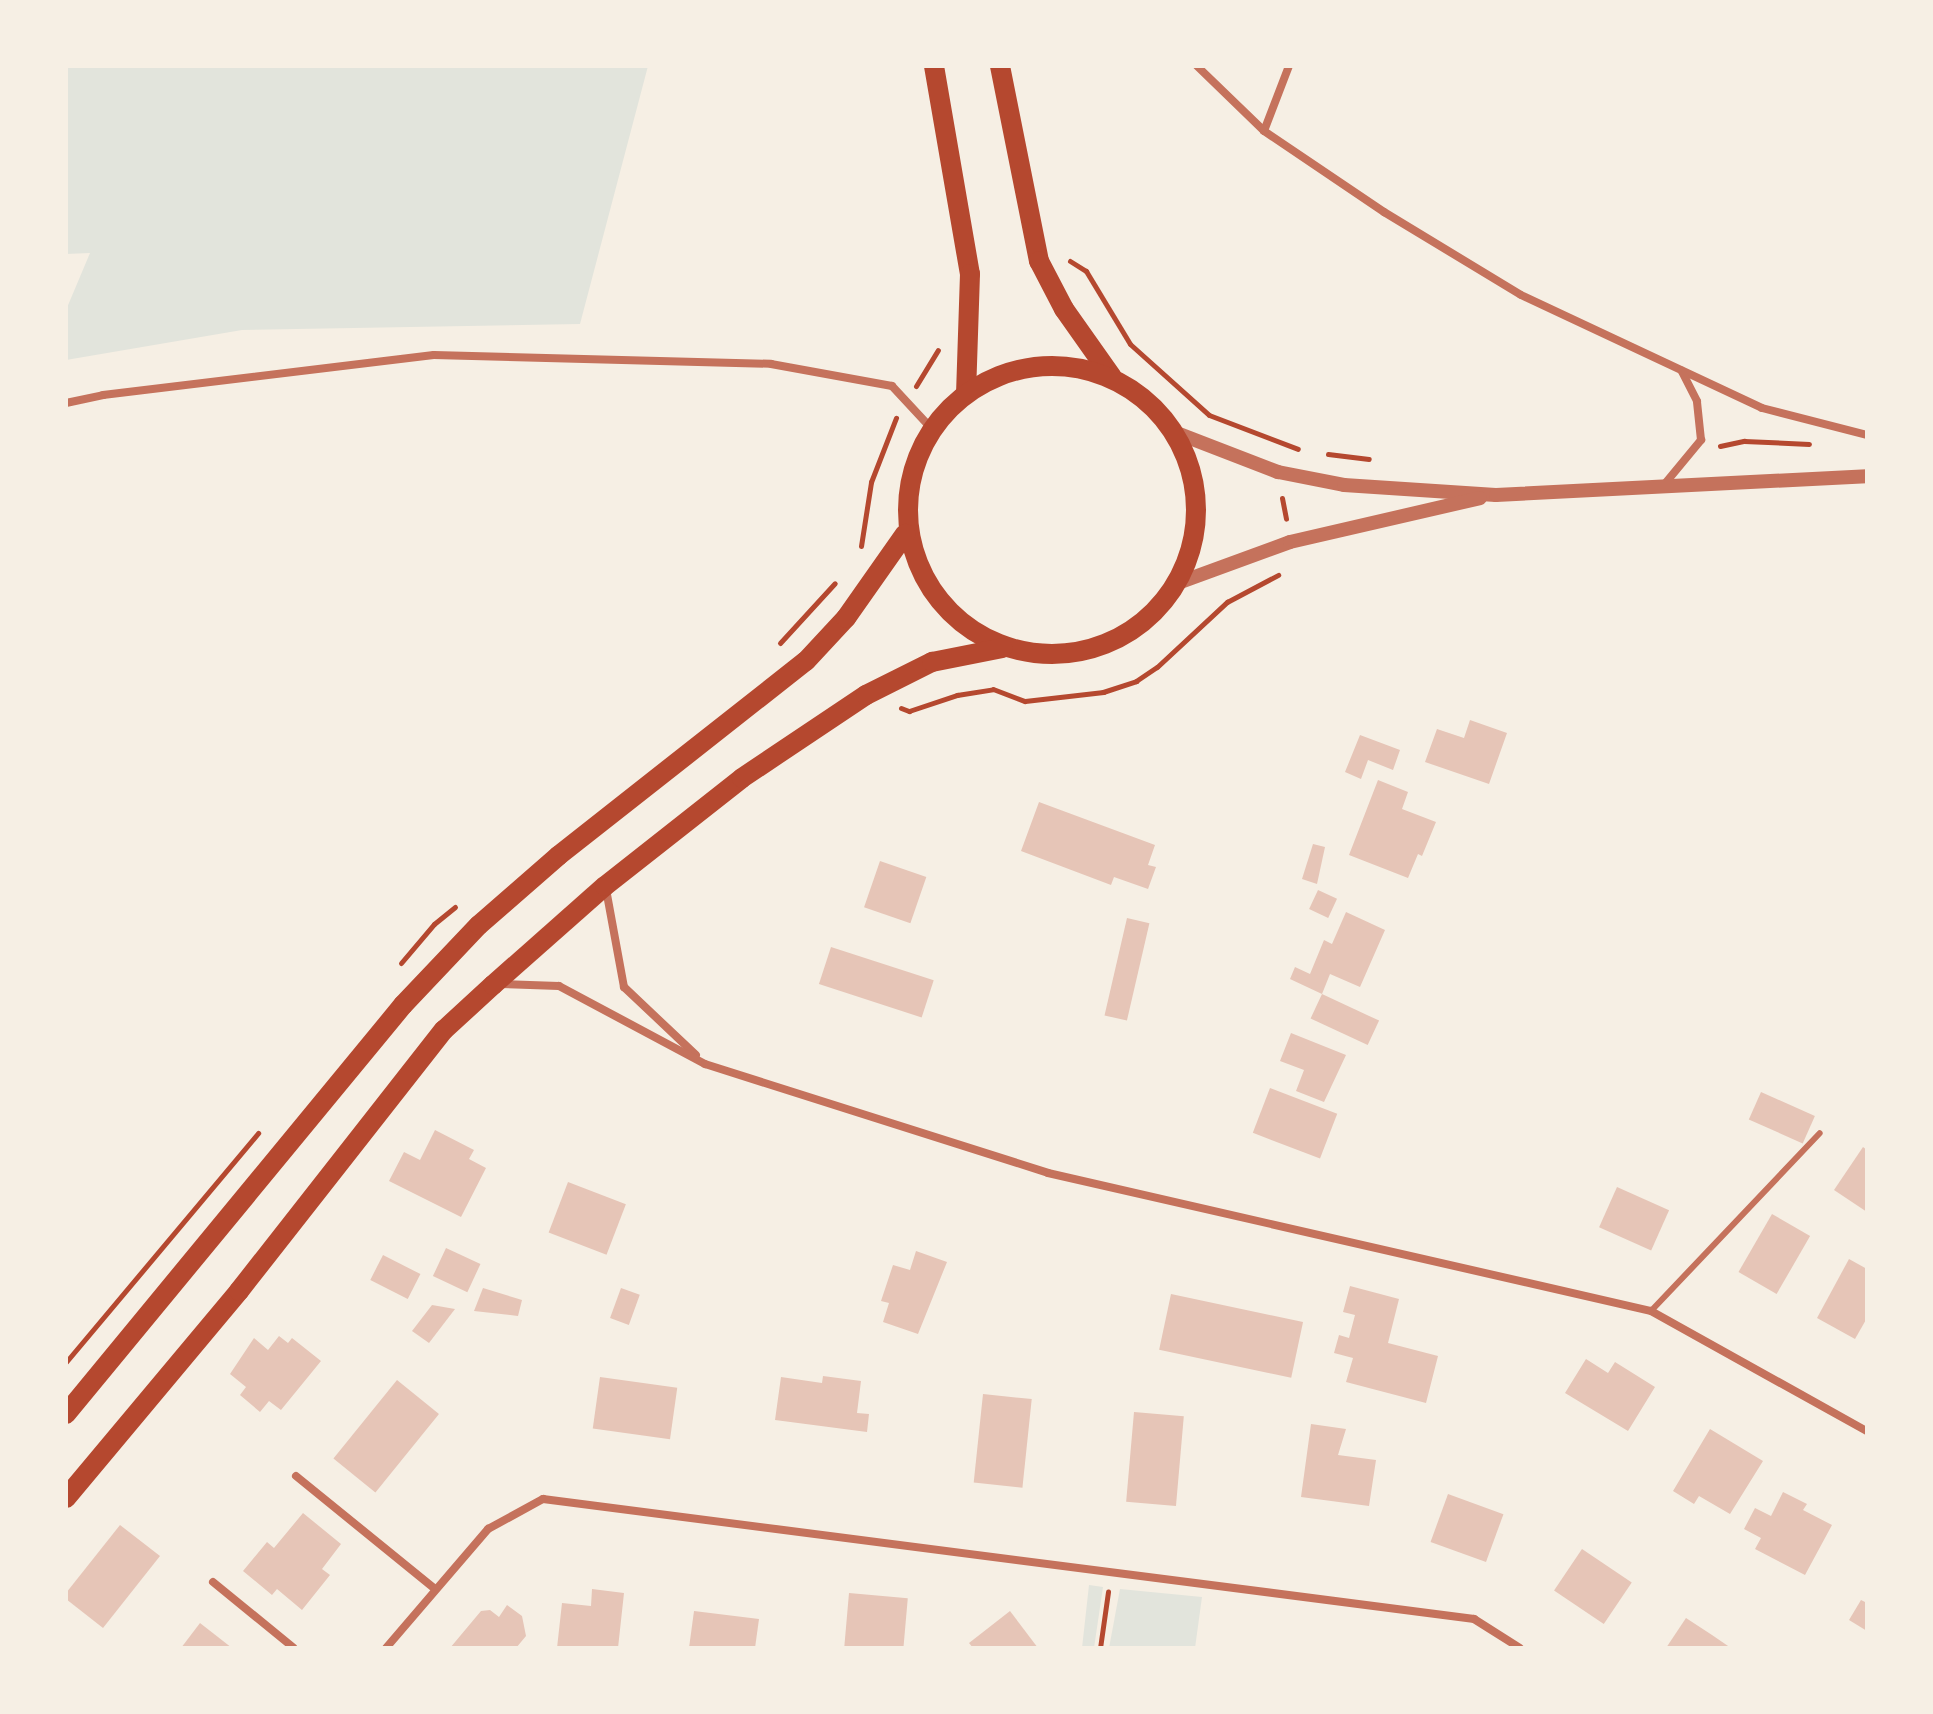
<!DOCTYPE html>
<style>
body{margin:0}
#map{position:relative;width:1933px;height:1714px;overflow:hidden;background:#f6efe4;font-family:Signika,sans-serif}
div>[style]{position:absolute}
.green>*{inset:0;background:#e2e4dc}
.building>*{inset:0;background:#e6c5b7;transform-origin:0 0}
.path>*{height:5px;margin:-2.5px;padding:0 2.5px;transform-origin:2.5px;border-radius:2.5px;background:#b5482f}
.service>*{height:6px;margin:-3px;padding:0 3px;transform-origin:3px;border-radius:3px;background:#c5725c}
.minor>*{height:8px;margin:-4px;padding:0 4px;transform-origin:4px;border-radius:4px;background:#c5725c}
.tertiary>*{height:14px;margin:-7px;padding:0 7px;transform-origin:7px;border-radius:7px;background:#c5725c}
.primary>*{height:20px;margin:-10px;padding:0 10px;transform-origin:10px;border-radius:10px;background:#b5482f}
.primary>.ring{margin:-10px;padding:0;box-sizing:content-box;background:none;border:20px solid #b5482f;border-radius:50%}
span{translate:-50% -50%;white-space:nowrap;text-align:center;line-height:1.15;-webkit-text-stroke:8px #f6efe4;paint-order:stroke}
.frame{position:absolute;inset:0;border:68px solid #f6efe4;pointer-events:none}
</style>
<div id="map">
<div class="green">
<div style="clip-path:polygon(66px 66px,648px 66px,580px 324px,242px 330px,66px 360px,66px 310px,90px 253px,66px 254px)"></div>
<div style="clip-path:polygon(1089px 1585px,1103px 1587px,1094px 1648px,1082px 1648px)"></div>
<div style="clip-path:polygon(1120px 1589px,1202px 1597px,1195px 1648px,1109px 1648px)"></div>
</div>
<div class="building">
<div style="clip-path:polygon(1470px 720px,1507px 733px,1489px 784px,1425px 762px,1437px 729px,1464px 738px)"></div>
<div style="clip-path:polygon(1360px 735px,1400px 750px,1393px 770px,1368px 760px,1361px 779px,1345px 772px)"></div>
<div style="clip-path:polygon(1378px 780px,1408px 792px,1402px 809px,1436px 822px,1422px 856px,1418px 854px,1408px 878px,1349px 855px)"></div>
<div style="clip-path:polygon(1039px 802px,1155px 845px,1148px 865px,1156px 867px,1148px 889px,1114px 877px,1111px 885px,1021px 851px)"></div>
<div style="clip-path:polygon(1313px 844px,1325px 847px,1317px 884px,1302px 879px)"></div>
<div style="left:880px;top:861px;width:49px;height:49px;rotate:19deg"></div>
<div style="left:1318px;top:890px;width:21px;height:21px;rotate:25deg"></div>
<div style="clip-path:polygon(1346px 912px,1385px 930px,1360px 987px,1330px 974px,1322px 994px,1290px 979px,1295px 967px,1310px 974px,1324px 940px,1332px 944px)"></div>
<div style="left:1127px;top:918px;width:23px;height:100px;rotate:13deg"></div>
<div style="left:831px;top:947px;width:108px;height:39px;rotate:18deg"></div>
<div style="left:1322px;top:994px;width:63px;height:27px;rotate:25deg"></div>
<div style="clip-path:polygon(1291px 1033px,1346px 1055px,1324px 1102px,1296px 1091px,1304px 1070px,1280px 1061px)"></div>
<div style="left:1270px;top:1088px;width:72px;height:48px;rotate:21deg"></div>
<div style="left:1761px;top:1092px;width:59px;height:30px;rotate:24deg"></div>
<div style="clip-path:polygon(435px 1130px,474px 1150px,469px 1159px,486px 1168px,461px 1217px,389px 1181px,404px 1152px,420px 1160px)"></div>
<div style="clip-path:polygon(1863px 1147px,1867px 1150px,1867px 1212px,1834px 1190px)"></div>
<div style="left:568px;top:1182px;width:62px;height:54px;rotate:21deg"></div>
<div style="left:1617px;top:1187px;width:57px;height:44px;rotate:24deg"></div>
<div style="left:1772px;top:1214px;width:44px;height:67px;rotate:30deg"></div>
<div style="left:446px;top:1248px;width:38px;height:31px;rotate:25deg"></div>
<div style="clip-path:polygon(916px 1251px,947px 1262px,918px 1334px,883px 1322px,889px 1303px,881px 1301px,893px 1265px,910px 1270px)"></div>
<div style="left:383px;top:1255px;width:42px;height:28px;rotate:27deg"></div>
<div style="clip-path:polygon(1849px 1259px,1867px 1269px,1867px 1318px,1855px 1339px,1817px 1318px)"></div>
<div style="clip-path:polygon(1350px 1286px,1399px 1299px,1388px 1343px,1438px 1356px,1426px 1403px,1346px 1382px,1353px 1358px,1334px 1353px,1339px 1335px,1349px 1338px,1355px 1315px,1343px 1312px)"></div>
<div style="clip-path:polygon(483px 1288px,522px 1300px,518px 1316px,474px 1311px)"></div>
<div style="left:621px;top:1288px;width:20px;height:32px;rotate:20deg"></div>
<div style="left:1171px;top:1294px;width:135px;height:57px;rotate:12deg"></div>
<div style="clip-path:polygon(432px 1305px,455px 1309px,429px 1343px,412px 1331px)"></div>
<div style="clip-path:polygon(279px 1336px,288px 1343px,292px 1338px,321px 1361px,281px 1410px,269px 1401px,260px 1412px,240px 1395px,246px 1387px,230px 1374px,254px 1338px,268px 1350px)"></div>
<div style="clip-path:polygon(1586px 1359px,1608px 1373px,1615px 1362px,1655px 1387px,1628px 1431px,1565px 1393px)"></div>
<div style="clip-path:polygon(823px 1376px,861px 1381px,857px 1413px,869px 1414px,867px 1432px,775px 1420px,781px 1377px,822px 1383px)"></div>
<div style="left:600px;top:1377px;width:78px;height:52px;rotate:8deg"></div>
<div style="left:397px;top:1380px;width:54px;height:101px;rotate:39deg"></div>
<div style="left:983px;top:1394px;width:49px;height:89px;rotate:6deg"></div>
<div style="left:1134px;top:1412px;width:50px;height:90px;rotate:5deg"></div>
<div style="clip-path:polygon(1311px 1424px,1346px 1429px,1338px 1455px,1376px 1460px,1369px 1506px,1301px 1497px)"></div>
<div style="clip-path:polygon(1710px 1429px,1763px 1461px,1730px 1514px,1699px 1496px,1694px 1504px,1673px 1491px)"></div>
<div style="clip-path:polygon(1783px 1492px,1807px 1504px,1803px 1510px,1832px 1525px,1805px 1575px,1755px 1549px,1761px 1538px,1744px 1529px,1755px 1508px,1771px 1516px)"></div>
<div style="left:1448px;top:1494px;width:59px;height:51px;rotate:20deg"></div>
<div style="clip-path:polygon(303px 1513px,341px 1544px,322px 1569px,330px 1575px,302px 1610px,277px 1589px,272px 1595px,243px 1571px,267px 1542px,274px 1548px)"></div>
<div style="clip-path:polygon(120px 1525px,160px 1556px,103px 1628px,66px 1599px,66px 1593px)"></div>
<div style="left:1582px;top:1549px;width:60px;height:50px;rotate:34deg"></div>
<div style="clip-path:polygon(592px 1589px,624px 1593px,618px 1648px,557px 1648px,562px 1603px,591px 1606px)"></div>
<div style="left:849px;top:1593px;width:59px;height:55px;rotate:5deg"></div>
<div style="clip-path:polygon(1861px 1600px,1867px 1603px,1867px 1631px,1849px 1620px)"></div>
<div style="clip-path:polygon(507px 1605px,522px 1616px,526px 1636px,516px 1648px,450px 1648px,481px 1611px,490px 1610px,499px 1617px)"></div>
<div style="clip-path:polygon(694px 1611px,759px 1619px,755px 1648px,689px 1648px)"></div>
<div style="clip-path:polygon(1010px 1611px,1038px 1648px,973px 1648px,969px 1643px)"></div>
<div style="clip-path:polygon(1686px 1618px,1712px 1635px,1731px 1648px,1666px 1648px)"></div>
<div style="clip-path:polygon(200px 1623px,232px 1648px,181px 1648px)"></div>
</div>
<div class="path">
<div style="left:1070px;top:261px;width:19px;rotate:32deg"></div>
<div style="left:1086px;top:271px;width:85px;rotate:58.9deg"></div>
<div style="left:1130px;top:344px;width:106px;rotate:41.9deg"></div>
<div style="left:1209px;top:415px;width:95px;rotate:20.9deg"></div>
<div style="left:916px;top:386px;width:42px;rotate:-58.6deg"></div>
<div style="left:1720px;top:446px;width:25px;rotate:-12deg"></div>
<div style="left:1744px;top:441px;width:65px;rotate:2.6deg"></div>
<div style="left:1328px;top:454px;width:41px;rotate:7deg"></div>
<div style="left:1282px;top:498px;width:21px;rotate:79deg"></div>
<div style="left:861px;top:546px;width:65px;rotate:-81.1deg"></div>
<div style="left:871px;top:482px;width:69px;rotate:-68.7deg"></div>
<div style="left:780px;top:643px;width:81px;rotate:-47.5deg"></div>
<div style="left:901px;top:708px;width:9px;rotate:21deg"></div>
<div style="left:909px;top:711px;width:51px;rotate:-18.4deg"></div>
<div style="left:957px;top:695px;width:36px;rotate:-9deg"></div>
<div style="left:993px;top:689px;width:34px;rotate:21deg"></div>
<div style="left:1025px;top:701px;width:79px;rotate:-6.6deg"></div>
<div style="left:1103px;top:692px;width:35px;rotate:-18deg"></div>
<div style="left:1136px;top:681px;width:25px;rotate:-34deg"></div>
<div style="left:1157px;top:667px;width:96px;rotate:-42.9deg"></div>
<div style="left:1227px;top:602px;width:58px;rotate:-27.9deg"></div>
<div style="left:401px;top:963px;width:51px;rotate:-49.8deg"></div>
<div style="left:434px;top:924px;width:27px;rotate:-39deg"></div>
<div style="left:66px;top:1362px;width:299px;rotate:-50deg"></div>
<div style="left:1100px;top:1648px;width:57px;rotate:-81.9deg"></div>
</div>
<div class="service">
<div style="left:1651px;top:1311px;width:245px;rotate:-46.5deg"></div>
</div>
<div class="minor">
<div style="left:1197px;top:66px;width:93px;rotate:44.1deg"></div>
<div style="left:1264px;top:131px;width:145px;rotate:34deg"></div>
<div style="left:1384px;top:212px;width:160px;rotate:31.2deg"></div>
<div style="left:1521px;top:295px;width:266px;rotate:25.1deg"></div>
<div style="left:1762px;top:408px;width:108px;rotate:14.4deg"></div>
<div style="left:1264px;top:131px;width:70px;rotate:-69deg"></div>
<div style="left:66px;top:403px;width:38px;rotate:-12deg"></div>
<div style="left:103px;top:395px;width:333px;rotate:-6.9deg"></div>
<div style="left:434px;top:355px;width:337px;rotate:1.5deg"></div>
<div style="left:771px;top:364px;width:123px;rotate:10.3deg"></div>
<div style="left:892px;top:386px;width:59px;rotate:47.1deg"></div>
<div style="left:1663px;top:486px;width:60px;rotate:-50.4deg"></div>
<div style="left:1701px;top:440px;width:39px;rotate:-96deg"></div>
<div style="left:1697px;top:401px;width:34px;rotate:-117deg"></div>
<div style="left:606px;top:889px;width:100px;rotate:79.6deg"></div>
<div style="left:624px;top:987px;width:99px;rotate:43.4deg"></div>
<div style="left:499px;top:984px;width:60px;rotate:1.9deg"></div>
<div style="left:559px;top:986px;width:166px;rotate:28.1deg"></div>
<div style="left:705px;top:1064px;width:360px;rotate:17.6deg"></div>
<div style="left:1048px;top:1173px;width:619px;rotate:12.89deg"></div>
<div style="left:1651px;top:1311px;width:247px;rotate:29.1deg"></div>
<div style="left:296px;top:1476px;width:179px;rotate:39.1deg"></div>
<div style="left:213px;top:1582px;width:104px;rotate:39.2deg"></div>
<div style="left:386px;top:1648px;width:157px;rotate:-49.4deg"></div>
<div style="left:488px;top:1529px;width:63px;rotate:-28.6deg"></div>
<div style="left:543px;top:1499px;width:939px;rotate:7.34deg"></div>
<div style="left:1474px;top:1619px;width:54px;rotate:32.2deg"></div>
</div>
<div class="tertiary">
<div style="left:1169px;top:430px;width:117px;rotate:21.1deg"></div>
<div style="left:1278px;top:472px;width:67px;rotate:11.1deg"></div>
<div style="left:1344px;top:485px;width:152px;rotate:3.8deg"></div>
<div style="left:1496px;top:495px;width:371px;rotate:-2.9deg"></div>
<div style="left:1178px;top:583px;width:119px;rotate:-20.1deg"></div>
<div style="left:1290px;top:542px;width:195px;rotate:-13deg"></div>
</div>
<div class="primary">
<div style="left:934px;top:66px;width:211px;rotate:80.2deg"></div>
<div style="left:970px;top:274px;width:118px;rotate:91.9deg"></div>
<div style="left:1000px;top:66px;width:199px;rotate:78.7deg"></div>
<div style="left:1039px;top:261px;width:54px;rotate:62.5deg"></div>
<div style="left:1064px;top:309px;width:83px;rotate:54.8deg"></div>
<div class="ring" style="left:908px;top:366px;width:268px;height:268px"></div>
<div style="left:66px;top:1414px;width:530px;rotate:-50.51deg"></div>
<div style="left:403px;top:1005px;width:110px;rotate:-46.5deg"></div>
<div style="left:479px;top:925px;width:105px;rotate:-41.1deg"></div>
<div style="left:558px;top:856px;width:315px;rotate:-38.2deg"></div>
<div style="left:806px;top:661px;width:59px;rotate:-47.1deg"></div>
<div style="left:846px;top:618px;width:103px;rotate:-54.9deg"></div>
<div style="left:66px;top:1498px;width:270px;rotate:-50.1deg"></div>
<div style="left:239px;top:1291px;width:332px;rotate:-51.9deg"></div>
<div style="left:444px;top:1030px;width:67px;rotate:-42.6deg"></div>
<div style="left:493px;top:985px;width:149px;rotate:-41.5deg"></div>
<div style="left:605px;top:886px;width:174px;rotate:-38.2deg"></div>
<div style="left:742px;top:778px;width:149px;rotate:-33.8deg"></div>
<div style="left:866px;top:695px;width:74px;rotate:-26.6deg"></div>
<div style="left:932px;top:662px;width:72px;rotate:-11.2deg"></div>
</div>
<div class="frame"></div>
</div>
